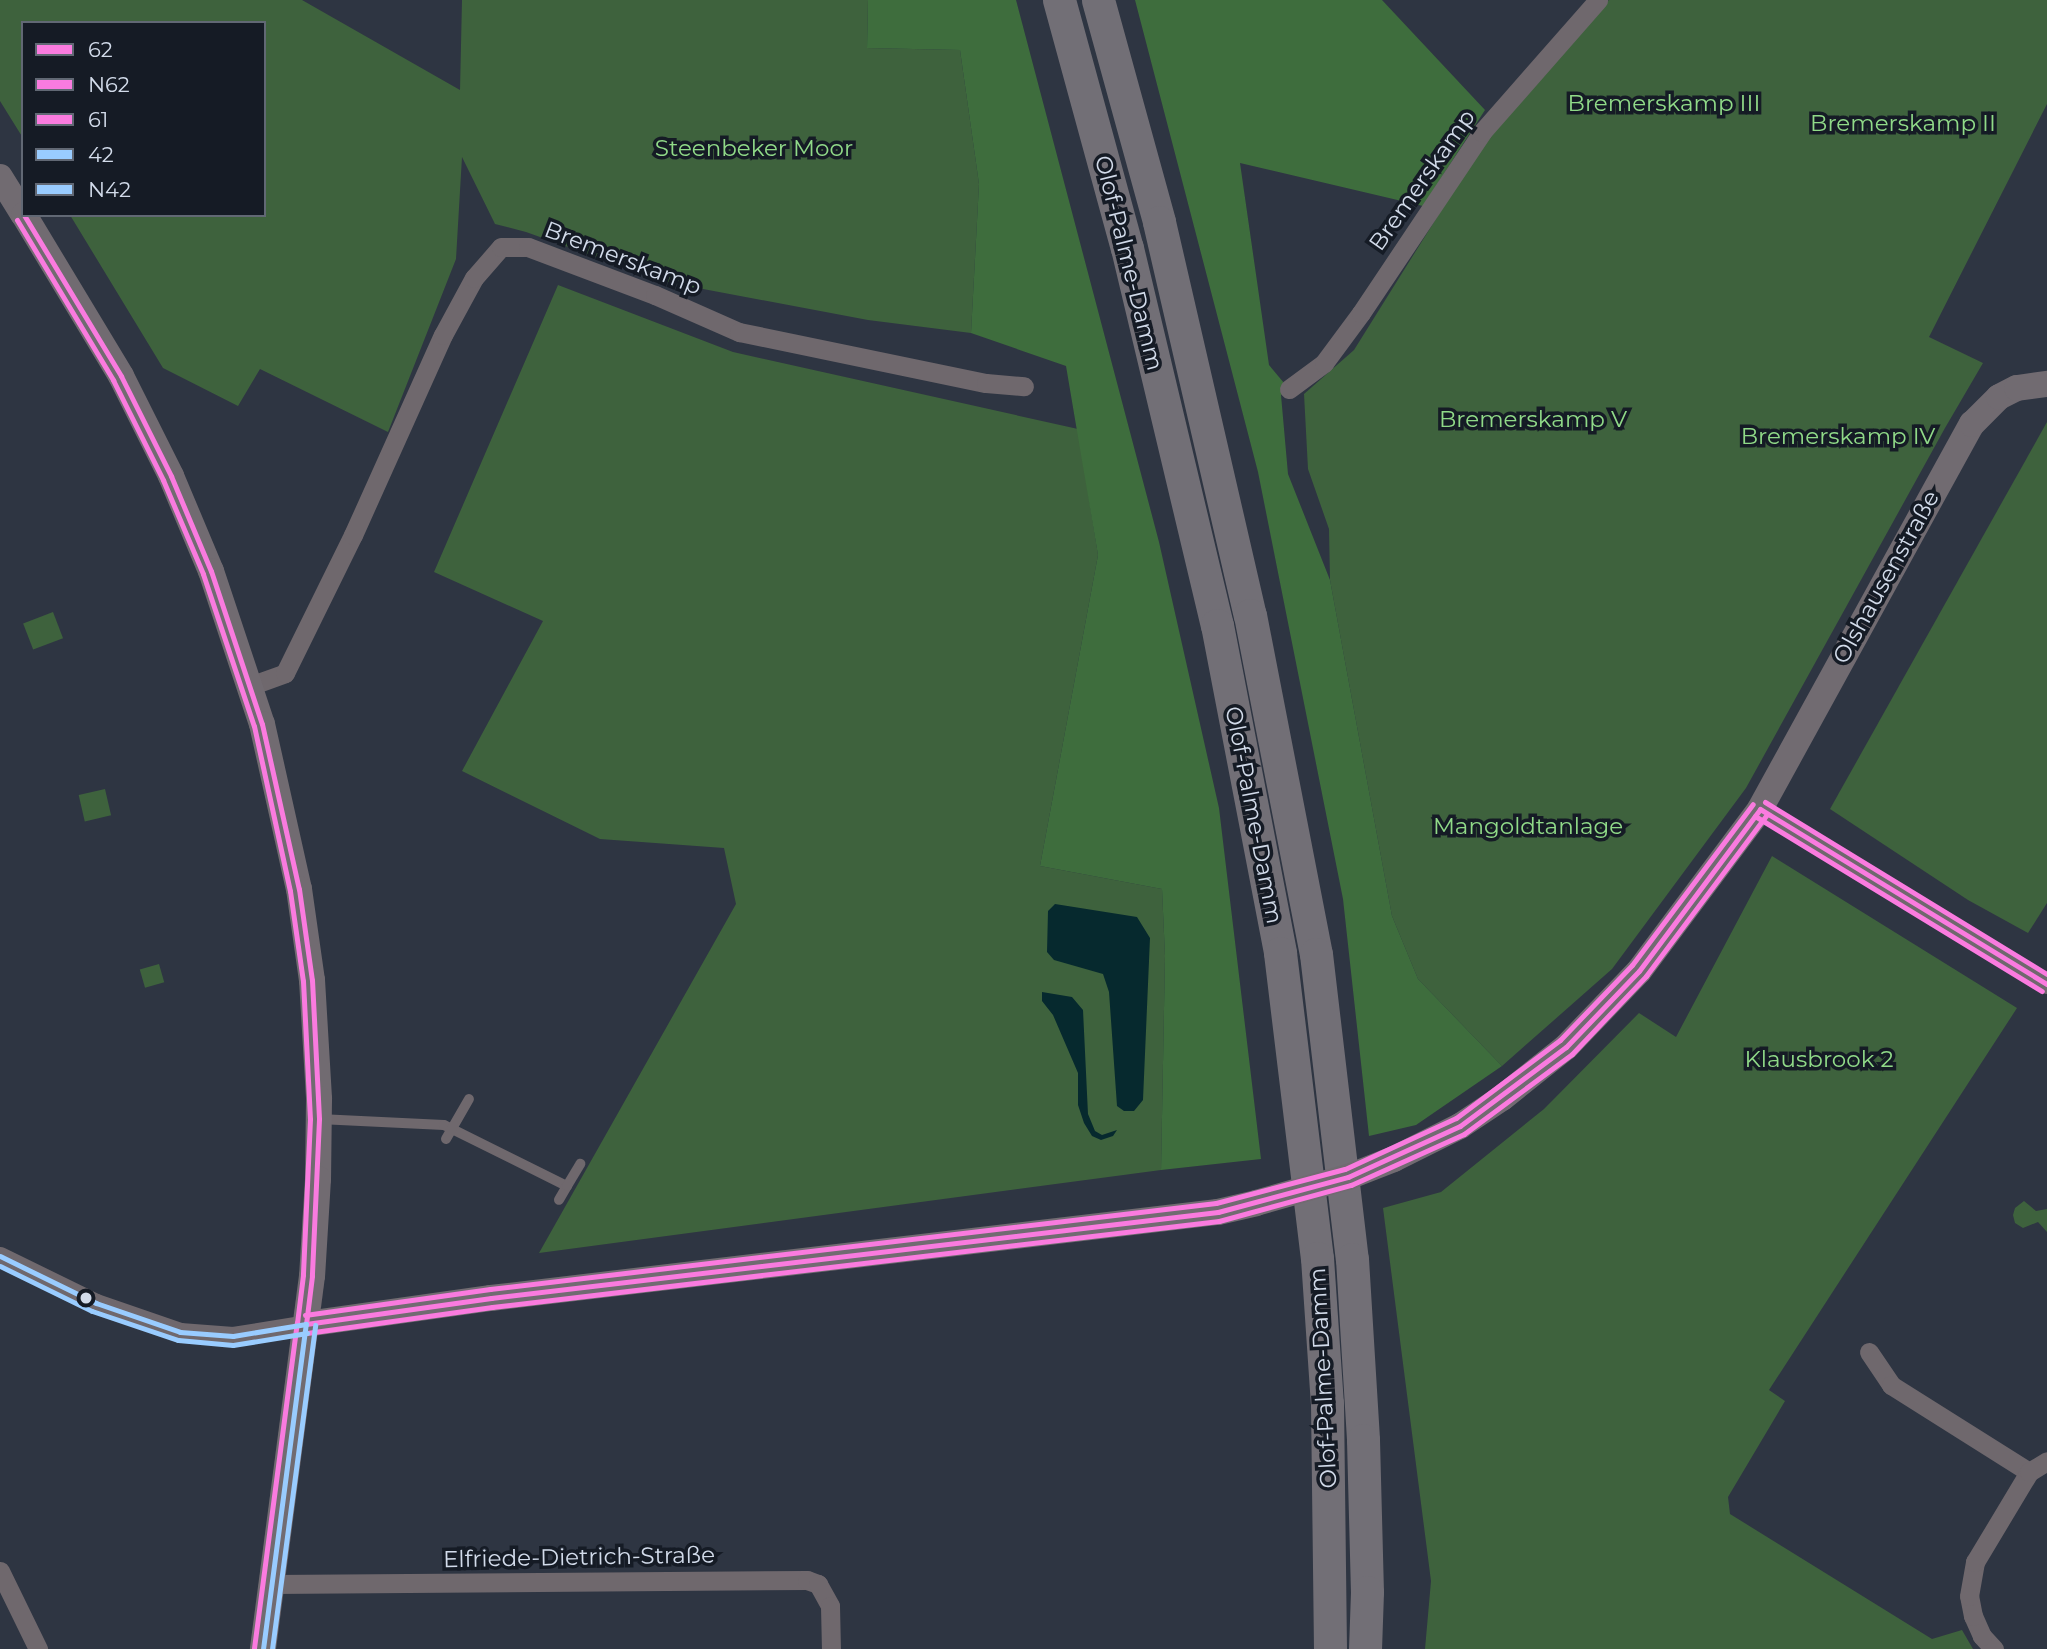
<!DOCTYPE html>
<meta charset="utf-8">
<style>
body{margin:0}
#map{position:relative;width:2047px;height:1649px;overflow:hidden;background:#2e3542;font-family:Montserrat,sans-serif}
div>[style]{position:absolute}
.green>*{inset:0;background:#3e623d;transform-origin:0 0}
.forest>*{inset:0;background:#3e6d3d}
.water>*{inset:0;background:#06292e}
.lane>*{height:10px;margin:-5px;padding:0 5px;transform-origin:5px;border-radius:5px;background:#6f686d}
.street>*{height:19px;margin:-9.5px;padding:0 9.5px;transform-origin:9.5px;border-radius:9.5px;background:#6f686d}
.secondary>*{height:26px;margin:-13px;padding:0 13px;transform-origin:13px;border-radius:13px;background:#716b71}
.highway>*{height:33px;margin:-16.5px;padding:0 16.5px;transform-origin:16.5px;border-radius:16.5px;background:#726f76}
.secondary-bridge>*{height:26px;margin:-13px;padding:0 13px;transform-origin:13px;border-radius:13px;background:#716b71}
.bus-1>*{height:5px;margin:-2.5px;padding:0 2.5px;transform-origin:2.5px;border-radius:2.5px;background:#fa7bdf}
.bus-2>*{height:5px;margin:-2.5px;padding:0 2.5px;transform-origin:2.5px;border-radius:2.5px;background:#fa7bdf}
.bus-3>*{height:5px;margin:-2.5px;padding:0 2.5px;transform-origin:2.5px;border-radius:2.5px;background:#fa7bdf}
.bus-4>*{height:5px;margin:-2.5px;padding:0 2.5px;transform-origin:2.5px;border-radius:2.5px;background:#9cf}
.bus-5>*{height:5px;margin:-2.5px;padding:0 2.5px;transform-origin:2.5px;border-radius:2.5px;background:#9cf}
.dots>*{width:19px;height:19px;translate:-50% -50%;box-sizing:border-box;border:4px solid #151b25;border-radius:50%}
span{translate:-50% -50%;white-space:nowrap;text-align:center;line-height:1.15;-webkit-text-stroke:7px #151b25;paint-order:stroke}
.park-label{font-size:23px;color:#90da88}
.street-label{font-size:23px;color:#d2dbea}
.legend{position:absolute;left:21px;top:21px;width:245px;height:196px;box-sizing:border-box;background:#151b25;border:2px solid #616874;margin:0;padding:9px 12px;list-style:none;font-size:21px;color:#d2dbea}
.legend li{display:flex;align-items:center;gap:14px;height:35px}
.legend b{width:35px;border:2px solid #616874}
</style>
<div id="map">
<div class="green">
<div style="clip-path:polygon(0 0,302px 0,460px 90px,462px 0,868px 0,867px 48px,960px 50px,979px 184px,971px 333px,868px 320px,666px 282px,526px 232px,495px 224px,462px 157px,456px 259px,388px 432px,260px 369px,238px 406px,163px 368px,70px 215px,264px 215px,264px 23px,23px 23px,23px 138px,0 101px)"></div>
<div style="clip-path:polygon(1609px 0,2047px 0,2047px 104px,1929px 337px,1983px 363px,1945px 428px,1746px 788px,1612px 969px,1502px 1066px,1418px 979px,1392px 916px,1330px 580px,1329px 529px,1308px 469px,1304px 394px,1354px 350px,1494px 126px)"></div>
<div style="clip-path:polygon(558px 285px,733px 352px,1078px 429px,1098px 555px,1040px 866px,1162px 889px,1165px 956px,1161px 1170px,539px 1253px,736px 904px,724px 848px,600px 839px,462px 771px,543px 621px,434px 572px)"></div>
<div style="clip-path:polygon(2047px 422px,2047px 903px,2028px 933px,1968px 900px,1830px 809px)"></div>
<div style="left:53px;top:612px;width:28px;height:32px;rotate:69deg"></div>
<div style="left:105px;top:789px;width:27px;height:27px;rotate:77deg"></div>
<div style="clip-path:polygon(1772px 856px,2017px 1008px,1769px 1390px,1785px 1401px,1728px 1497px,1730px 1514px,1932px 1639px,1962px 1630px,1973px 1649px,1425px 1649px,1431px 1581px,1383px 1208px,1441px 1192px,1544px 1109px,1639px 1013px,1676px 1037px)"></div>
<div style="left:159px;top:964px;width:19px;height:20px;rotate:74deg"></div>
<div style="clip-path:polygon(2024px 1201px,2036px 1211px,2047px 1209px,2047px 1232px,2038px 1222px,2023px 1228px,2015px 1223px,2013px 1215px,2015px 1208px)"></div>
</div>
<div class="forest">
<div style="clip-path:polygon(868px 0,1016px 0,1159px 542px,1219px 808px,1261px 1159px,1161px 1170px,1165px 956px,1162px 889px,1040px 866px,1098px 555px,1066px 366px,971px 333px,979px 184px,960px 50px,867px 48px)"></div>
<div style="clip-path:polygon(1135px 0,1382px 0,1485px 110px,1423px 206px,1240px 163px,1269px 365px,1289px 389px,1281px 395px,1288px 474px,1330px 580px,1392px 916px,1418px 979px,1502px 1066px,1416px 1125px,1369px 1136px,1343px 899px,1258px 472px)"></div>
</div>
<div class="water">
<div style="clip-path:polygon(1055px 904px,1137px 917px,1150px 938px,1143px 1100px,1134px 1111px,1124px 1111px,1117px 1106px,1109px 992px,1103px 974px,1054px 960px,1047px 952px,1048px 911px)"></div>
<div style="clip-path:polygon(1042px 992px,1072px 997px,1083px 1010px,1088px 1114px,1095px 1131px,1102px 1135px,1117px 1130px,1113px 1136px,1101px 1140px,1092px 1136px,1084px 1123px,1078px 1105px,1078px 1073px,1053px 1015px,1042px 1001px)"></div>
</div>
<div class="lane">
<div style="left:319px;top:1119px;width:125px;rotate:2.7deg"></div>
<div style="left:444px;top:1125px;width:137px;rotate:26.4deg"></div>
<div style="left:567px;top:1186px;width:16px;rotate:120deg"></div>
<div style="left:446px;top:1139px;width:46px;rotate:-60.1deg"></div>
<div style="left:567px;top:1186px;width:26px;rotate:-59deg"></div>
</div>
<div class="street">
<div style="left:1289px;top:389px;width:44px;rotate:-36.6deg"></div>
<div style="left:1324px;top:363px;width:62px;rotate:-53.5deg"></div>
<div style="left:1361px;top:313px;width:218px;rotate:-56.2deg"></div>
<div style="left:1482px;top:132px;width:176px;rotate:-48.7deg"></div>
<div style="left:250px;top:686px;width:37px;rotate:-20deg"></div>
<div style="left:285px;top:673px;width:154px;rotate:-63.8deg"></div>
<div style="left:353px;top:535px;width:219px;rotate:-65.8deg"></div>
<div style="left:443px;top:335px;width:65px;rotate:-61.5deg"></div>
<div style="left:474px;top:278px;width:41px;rotate:-48.9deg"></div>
<div style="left:501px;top:247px;width:27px"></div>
<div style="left:528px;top:247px;width:136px;rotate:20.7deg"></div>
<div style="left:655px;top:295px;width:92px;rotate:23.8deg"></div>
<div style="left:739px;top:332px;width:252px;rotate:11.7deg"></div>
<div style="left:986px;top:383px;width:38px;rotate:5deg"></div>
<div style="left:1760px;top:809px;width:336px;rotate:31.4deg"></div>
<div style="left:0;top:1256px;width:107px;rotate:26.1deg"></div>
<div style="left:96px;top:1303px;width:89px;rotate:19deg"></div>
<div style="left:180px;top:1332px;width:53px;rotate:4.3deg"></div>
<div style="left:233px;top:1336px;width:74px;rotate:-9.3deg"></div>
<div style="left:1869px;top:1352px;width:40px;rotate:56deg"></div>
<div style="left:1891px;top:1385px;width:163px;rotate:32.2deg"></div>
<div style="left:0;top:1571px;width:87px;rotate:64deg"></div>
<div style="left:272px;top:1584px;width:535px;rotate:-0.43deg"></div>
<div style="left:807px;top:1580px;width:12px;rotate:20deg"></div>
<div style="left:818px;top:1584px;width:25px;rotate:61deg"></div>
<div style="left:830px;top:1606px;width:43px;rotate:88.7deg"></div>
<div style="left:1994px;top:1649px;width:18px;rotate:-133deg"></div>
<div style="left:1982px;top:1636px;width:22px;rotate:-114deg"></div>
<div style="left:1973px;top:1616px;width:20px;rotate:-101deg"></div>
<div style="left:1969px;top:1596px;width:35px;rotate:-80deg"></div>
<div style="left:1975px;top:1562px;width:105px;rotate:-59deg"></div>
<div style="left:2029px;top:1472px;width:21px;rotate:-31deg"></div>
</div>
<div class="secondary">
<div style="left:0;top:177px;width:44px;rotate:58.1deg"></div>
<div style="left:24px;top:215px;width:188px;rotate:58.9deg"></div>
<div style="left:121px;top:376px;width:112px;rotate:63.4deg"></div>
<div style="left:171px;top:476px;width:103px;rotate:67.2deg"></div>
<div style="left:211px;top:571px;width:161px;rotate:71.6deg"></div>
<div style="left:262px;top:724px;width:169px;rotate:77.4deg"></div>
<div style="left:299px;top:889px;width:92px;rotate:81.9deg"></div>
<div style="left:312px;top:980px;width:119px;rotate:86.6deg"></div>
<div style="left:319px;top:1099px;width:80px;rotate:90.7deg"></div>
<div style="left:318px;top:1179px;width:97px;rotate:93.5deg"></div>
<div style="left:312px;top:1276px;width:376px;rotate:97.5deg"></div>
<div style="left:1394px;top:1159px;width:74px;rotate:-26.6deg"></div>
<div style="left:1460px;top:1126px;width:50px;rotate:-33.7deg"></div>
<div style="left:1502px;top:1098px;width:82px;rotate:-38.6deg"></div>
<div style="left:1566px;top:1047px;width:105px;rotate:-46.2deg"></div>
<div style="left:1639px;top:971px;width:202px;rotate:-53.2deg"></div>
<div style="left:1760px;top:809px;width:440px;rotate:-61.2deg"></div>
<div style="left:1972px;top:424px;width:38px;rotate:-45deg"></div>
<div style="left:1999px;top:397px;width:20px;rotate:-27deg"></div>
<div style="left:2017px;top:388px;width:30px;rotate:-8deg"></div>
<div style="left:306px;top:1324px;width:187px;rotate:-8deg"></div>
<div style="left:491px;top:1298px;width:732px;rotate:-6.75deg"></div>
<div style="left:1218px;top:1212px;width:39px;rotate:-13deg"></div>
</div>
<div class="highway">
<div style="left:1059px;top:0;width:257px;rotate:74.7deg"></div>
<div style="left:1127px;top:248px;width:388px;rotate:76.6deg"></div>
<div style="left:1217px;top:625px;width:334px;rotate:79.1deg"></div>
<div style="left:1280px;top:953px;width:307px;rotate:83.1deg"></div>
<div style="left:1317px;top:1258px;width:145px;rotate:86.1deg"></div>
<div style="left:1327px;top:1403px;width:246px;rotate:89.3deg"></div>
<div style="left:1098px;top:0;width:230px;rotate:74.6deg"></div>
<div style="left:1159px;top:222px;width:403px;rotate:77deg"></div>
<div style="left:1250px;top:615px;width:345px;rotate:79deg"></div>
<div style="left:1316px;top:954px;width:307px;rotate:83.3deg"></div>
<div style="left:1352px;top:1259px;width:181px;rotate:86.5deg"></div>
<div style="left:1363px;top:1440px;width:152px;rotate:88.5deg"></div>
<div style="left:1367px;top:1592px;width:57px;rotate:92deg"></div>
</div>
<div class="secondary-bridge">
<div style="left:1256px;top:1203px;width:96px;rotate:-15.8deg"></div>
<div style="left:1348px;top:1177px;width:49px;rotate:-21.4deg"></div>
</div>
<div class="bus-1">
<div style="left:24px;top:215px;width:188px;rotate:58.9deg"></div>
<div style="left:121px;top:376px;width:112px;rotate:63.4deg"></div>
<div style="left:171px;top:476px;width:103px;rotate:67.2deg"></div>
<div style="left:211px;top:571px;width:161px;rotate:71.6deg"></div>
<div style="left:262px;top:724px;width:169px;rotate:77.4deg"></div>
<div style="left:299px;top:889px;width:92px;rotate:81.9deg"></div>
<div style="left:312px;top:980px;width:139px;rotate:87.1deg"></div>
<div style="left:319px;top:1119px;width:157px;rotate:92.6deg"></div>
<div style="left:312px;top:1276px;width:48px;rotate:97.1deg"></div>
<div style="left:1760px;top:809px;width:336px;rotate:31.4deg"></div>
<div style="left:306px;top:1324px;width:187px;rotate:-8deg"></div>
<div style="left:491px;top:1298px;width:732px;rotate:-6.75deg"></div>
<div style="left:1218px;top:1212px;width:135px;rotate:-15.1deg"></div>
<div style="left:1348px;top:1177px;width:123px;rotate:-24.5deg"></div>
<div style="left:1460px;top:1126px;width:132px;rotate:-36.7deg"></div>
<div style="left:1566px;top:1047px;width:105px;rotate:-46.2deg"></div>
<div style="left:1639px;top:971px;width:202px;rotate:-53.2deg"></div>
</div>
<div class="bus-2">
<div style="left:17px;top:220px;width:187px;rotate:59deg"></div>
<div style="left:113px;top:380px;width:112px;rotate:63.4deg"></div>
<div style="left:163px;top:480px;width:102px;rotate:66.9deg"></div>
<div style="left:203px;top:574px;width:160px;rotate:71.5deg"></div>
<div style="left:254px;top:726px;width:169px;rotate:77.7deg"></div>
<div style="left:290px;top:891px;width:91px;rotate:81.8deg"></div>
<div style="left:303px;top:981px;width:138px;rotate:87.1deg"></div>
<div style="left:310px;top:1119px;width:156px;rotate:92.6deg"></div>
<div style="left:303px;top:1275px;width:48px;rotate:97.1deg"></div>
<div style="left:1755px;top:816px;width:336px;rotate:31.4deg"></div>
<div style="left:307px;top:1333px;width:187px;rotate:-8deg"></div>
<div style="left:492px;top:1307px;width:732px;rotate:-6.75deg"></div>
<div style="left:1219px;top:1221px;width:137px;rotate:-15.3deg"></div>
<div style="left:1351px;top:1185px;width:124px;rotate:-24.3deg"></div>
<div style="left:1464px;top:1134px;width:134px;rotate:-36.5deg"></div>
<div style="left:1572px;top:1054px;width:108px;rotate:-46.5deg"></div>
<div style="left:1646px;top:976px;width:202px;rotate:-53.2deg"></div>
</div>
<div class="bus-3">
<div style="left:1765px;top:802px;width:330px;rotate:31.4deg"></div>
<div style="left:305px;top:1315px;width:187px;rotate:-8deg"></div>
<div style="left:490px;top:1289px;width:731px;rotate:-6.76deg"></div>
<div style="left:1216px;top:1203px;width:133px;rotate:-14.8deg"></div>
<div style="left:1345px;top:1169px;width:122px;rotate:-24.7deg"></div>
<div style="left:1456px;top:1118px;width:130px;rotate:-36.9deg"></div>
<div style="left:1560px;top:1040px;width:104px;rotate:-46.2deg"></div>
<div style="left:1632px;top:965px;width:201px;rotate:-53.1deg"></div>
<div style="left:254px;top:1648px;width:328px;rotate:-82.5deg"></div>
</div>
<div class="bus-4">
<div style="left:0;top:1256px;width:107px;rotate:26.1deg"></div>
<div style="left:96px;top:1303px;width:89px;rotate:19deg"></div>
<div style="left:180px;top:1332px;width:53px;rotate:4.3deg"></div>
<div style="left:233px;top:1336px;width:74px;rotate:-9.3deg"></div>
<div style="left:263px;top:1649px;width:328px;rotate:-82.5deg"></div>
</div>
<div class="bus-5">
<div style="left:0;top:1266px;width:102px;rotate:26.1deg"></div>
<div style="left:92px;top:1311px;width:91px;rotate:18.6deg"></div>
<div style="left:178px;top:1340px;width:55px;rotate:5.2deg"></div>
<div style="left:233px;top:1345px;width:75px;rotate:-9.2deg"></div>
<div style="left:272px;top:1649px;width:327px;rotate:-82.4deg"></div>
</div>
<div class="dots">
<div style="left:86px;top:1298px;background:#d2dbea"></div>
</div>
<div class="park-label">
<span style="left:1664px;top:103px">Bremerskamp III</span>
<span style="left:1903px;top:123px">Bremerskamp II</span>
<span style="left:754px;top:148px">Steenbeker Moor</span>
<span style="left:1533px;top:419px">Bremerskamp V</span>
<span style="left:1838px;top:436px">Bremerskamp IV</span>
<span style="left:1528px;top:826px">Mangoldtanlage</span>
<span style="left:1819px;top:1059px">Klausbrook 2</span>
</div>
<div class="street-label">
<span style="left:1422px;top:180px;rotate:-55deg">Bremerskamp</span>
<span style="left:623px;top:258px;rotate:21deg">Bremerskamp</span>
<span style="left:1129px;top:263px;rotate:76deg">Olof-Palme-Damm</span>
<span style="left:1886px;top:577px;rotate:-61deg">Olshausenstraße</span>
<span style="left:1254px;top:815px;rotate:79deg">Olof-Palme-Damm</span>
<span style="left:1323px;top:1378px;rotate:-93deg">Olof-Palme-Damm</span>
<span style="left:579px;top:1557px;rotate:-1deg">Elfriede-Dietrich-Straße</span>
</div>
<ul class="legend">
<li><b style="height:9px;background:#fa7bdf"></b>62</li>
<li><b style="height:9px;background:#fa7bdf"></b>N62</li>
<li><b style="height:9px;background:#fa7bdf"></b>61</li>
<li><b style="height:9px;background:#9cf"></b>42</li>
<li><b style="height:9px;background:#9cf"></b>N42</li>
</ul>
</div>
